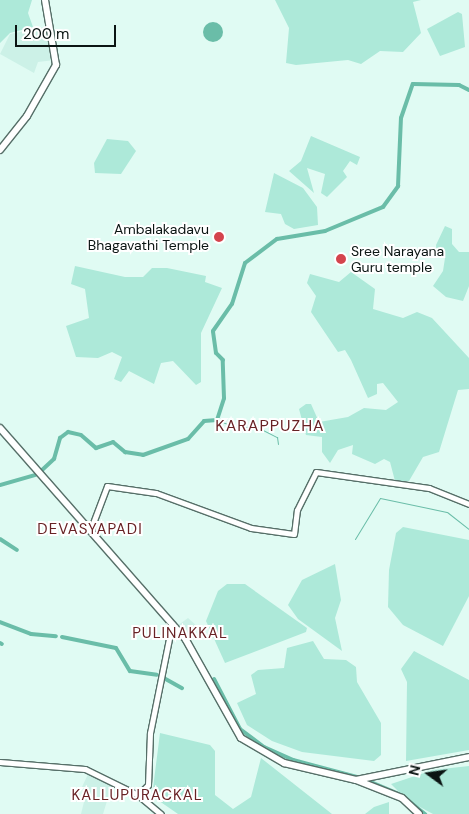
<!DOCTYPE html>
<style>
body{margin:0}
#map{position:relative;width:469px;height:814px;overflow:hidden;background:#e0fbf3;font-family:"DM Sans",sans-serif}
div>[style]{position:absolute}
.built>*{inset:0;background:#ccf1e7}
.green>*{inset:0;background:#ade9d9}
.water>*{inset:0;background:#6abda8}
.round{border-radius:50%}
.stream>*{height:1px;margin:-0.5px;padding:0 0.5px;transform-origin:0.5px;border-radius:0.5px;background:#6abda8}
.canal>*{height:4px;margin:-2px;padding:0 2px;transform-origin:2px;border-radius:2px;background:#6abda8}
.roads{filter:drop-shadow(1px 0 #566f68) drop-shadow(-1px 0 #566f68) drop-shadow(0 1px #566f68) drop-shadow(0 -1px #566f68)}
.minor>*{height:5px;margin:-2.5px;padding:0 2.5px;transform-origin:2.5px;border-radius:2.5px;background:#fff}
.major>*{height:6px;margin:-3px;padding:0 3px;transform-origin:3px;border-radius:3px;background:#fff}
.dots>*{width:14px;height:14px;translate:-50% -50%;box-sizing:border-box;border:2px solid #fff;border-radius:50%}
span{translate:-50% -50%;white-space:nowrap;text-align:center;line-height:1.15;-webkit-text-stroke:4px #fff;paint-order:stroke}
.poi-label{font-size:14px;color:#0b1513}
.right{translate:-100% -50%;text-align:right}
.left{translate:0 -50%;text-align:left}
.neighbourhood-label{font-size:15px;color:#682225;letter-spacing:1px}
.quarter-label{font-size:16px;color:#682225;letter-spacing:1px}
.north{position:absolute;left:404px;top:749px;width:50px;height:50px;-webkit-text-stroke:4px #fff;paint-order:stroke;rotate:284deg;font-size:14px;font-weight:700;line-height:20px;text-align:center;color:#0b1513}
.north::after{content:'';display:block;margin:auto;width:18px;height:22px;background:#0b1513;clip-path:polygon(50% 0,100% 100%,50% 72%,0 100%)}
.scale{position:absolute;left:15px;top:25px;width:101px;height:22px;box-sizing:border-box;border:2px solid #0b1513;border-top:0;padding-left:6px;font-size:15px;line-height:18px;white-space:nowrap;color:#0b1513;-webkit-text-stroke:4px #fff;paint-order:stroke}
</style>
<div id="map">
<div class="built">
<div style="clip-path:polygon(50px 26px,55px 60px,38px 62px,34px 73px,0 54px,10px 34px)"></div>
<div style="clip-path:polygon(188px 618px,198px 627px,188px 639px,177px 626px)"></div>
<div style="clip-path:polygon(89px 772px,112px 785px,103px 814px,81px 814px,85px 798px,82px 787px)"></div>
</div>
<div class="green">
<div style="clip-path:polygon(0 0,32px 0,28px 13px,33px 27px,10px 33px,0 43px)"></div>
<div style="clip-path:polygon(275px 0,421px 0,413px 2px,421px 33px,403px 52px,380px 51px,361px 64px,348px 60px,296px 65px,286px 63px,289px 28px)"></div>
<div style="clip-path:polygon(458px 12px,462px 14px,465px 47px,440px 56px,427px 29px)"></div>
<div style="clip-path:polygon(311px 136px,360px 157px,357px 165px,350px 161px,343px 171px,347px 177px,327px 197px,321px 193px,325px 174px,307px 168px,314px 193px,289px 171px,301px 161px)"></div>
<div style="clip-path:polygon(107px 139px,128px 141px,136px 151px,121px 174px,95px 173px,94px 163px)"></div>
<div style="clip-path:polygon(274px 173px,303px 188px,317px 207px,318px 225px,294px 229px,285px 224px,281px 214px,265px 212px)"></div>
<div style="clip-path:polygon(445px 226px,452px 229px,452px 244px,459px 252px,469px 252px,469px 286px,463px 301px,446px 297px,433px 286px,443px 271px,445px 258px,437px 255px,436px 245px)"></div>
<div style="clip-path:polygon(75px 266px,125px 277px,143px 277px,152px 268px,167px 268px,206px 276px,205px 282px,222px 288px,201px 333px,201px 382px,196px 385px,173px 361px,161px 363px,154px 384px,129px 371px,121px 382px,114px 379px,122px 357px,112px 352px,98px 358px,76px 357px,66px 326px,89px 318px,85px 289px,71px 284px)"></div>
<div style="clip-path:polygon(351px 272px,375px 289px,373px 309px,403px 318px,417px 312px,432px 318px,469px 358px,469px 389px,458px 390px,439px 452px,423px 457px,409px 481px,395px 481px,390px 462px,384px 459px,375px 464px,352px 454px,353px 445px,338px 450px,330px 463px,322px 452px,322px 437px,306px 435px,299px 409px,306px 404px,311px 404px,319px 422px,348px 417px,364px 408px,386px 410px,398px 402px,383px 383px,377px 384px,377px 394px,368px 398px,351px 360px,345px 350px,338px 352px,311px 312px,316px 296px,307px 283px,310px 274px,339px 282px)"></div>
<div style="clip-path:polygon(403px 527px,469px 540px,469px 596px,443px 646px,403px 625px,388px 607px,389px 570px,396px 533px)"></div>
<div style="clip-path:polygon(335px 564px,341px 600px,335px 618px,342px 651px,298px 619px,288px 605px,302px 580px)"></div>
<div style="clip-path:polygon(227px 584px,245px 584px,307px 628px,306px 632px,225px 663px,206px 621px,218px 591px)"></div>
<div style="clip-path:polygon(313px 641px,324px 659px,346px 660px,356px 667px,357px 682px,381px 723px,381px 755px,374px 761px,302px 752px,272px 741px,247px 725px,237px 703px,256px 694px,251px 675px,258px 670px,284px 668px,287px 648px)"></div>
<div style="clip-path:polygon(414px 651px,469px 680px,469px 750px,406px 761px,407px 682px,401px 669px)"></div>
<div style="clip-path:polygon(160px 733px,210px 745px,215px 751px,215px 795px,233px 809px,251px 797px,261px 758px,332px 814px,178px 814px,152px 796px)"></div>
<div style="clip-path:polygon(469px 766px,469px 814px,433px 814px,407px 800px,391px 784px,433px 770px)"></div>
<div style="clip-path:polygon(389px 802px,389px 814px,365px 814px,374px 807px)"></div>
</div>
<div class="water">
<div class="round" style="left:203px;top:22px;width:20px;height:20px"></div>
</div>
<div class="stream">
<div style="left:217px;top:420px;width:22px;rotate:21deg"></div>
<div style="left:238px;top:428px;width:17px;rotate:-7deg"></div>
<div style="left:255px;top:426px;width:25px;rotate:27deg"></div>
<div style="left:277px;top:437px;width:7px;rotate:82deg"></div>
<div style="left:355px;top:539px;width:48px;rotate:-58.6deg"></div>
<div style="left:380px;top:498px;width:68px;rotate:11.8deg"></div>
<div style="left:447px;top:512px;width:28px;rotate:38deg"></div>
</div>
<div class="canal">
<div style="left:41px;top:471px;width:18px;rotate:-43deg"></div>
<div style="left:54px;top:459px;width:22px;rotate:-74deg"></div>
<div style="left:60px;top:438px;width:10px;rotate:-37deg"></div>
<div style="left:68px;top:432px;width:13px;rotate:13deg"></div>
<div style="left:81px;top:435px;width:20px;rotate:41deg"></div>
<div style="left:96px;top:448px;width:18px;rotate:-19deg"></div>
<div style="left:113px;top:442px;width:16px;rotate:40deg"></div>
<div style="left:125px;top:452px;width:18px;rotate:9deg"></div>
<div style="left:143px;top:455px;width:48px;rotate:-19.6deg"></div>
<div style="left:188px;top:439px;width:24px;rotate:-48deg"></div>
<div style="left:204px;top:421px;width:13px;rotate:-4deg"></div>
<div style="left:217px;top:420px;width:23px;rotate:-72deg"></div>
<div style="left:224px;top:398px;width:38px;rotate:-92deg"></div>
<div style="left:223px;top:360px;width:10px;rotate:-135deg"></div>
<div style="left:216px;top:353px;width:22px;rotate:-98deg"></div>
<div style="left:213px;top:331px;width:33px;rotate:-55deg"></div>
<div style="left:232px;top:304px;width:43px;rotate:-72.4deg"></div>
<div style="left:245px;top:263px;width:40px;rotate:-37deg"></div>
<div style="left:277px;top:239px;width:49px;rotate:-9.5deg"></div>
<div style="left:325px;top:231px;width:63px;rotate:-22.5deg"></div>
<div style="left:383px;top:207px;width:26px;rotate:-54deg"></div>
<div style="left:398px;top:186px;width:68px;rotate:-87.5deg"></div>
<div style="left:401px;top:118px;width:36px;rotate:-71deg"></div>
<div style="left:413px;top:84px;width:46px;rotate:1.2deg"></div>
<div style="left:459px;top:85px;width:11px;rotate:27deg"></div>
<div style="left:0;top:485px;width:37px;rotate:-16deg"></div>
<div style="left:0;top:539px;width:20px;rotate:33deg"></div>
<div style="left:0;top:622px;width:33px;rotate:21deg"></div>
<div style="left:31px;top:634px;width:25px;rotate:5deg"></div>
<div style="left:62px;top:637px;width:55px;rotate:11.5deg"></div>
<div style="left:116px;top:648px;width:27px;rotate:59deg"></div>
<div style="left:130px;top:671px;width:27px;rotate:8deg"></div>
<div style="left:0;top:643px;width:2px;rotate:27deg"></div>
<div style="left:162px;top:677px;width:23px;rotate:29deg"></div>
<div style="left:214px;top:679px;width:56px;rotate:62.5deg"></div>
<div style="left:240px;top:729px;width:30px;rotate:37deg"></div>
<div style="left:264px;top:747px;width:32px;rotate:24deg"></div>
<div style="left:293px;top:760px;width:66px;rotate:14.9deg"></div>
<div style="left:366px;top:780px;width:34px;rotate:23deg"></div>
<div style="left:405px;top:798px;width:26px;rotate:39deg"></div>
</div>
<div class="roads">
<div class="minor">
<div style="left:90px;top:531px;width:48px;rotate:-69.3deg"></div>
<div style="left:107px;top:486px;width:49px;rotate:8.1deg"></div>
<div style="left:156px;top:493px;width:101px;rotate:20.2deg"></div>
<div style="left:251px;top:528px;width:43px;rotate:7.9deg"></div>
<div style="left:294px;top:534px;width:24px;rotate:-83deg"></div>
<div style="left:297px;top:510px;width:42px;rotate:-63.4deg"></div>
<div style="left:316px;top:472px;width:114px;rotate:8.1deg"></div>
<div style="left:429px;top:488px;width:43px;rotate:21.8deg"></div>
<div style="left:0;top:762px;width:85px;rotate:4.7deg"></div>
<div style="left:85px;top:769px;width:59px;rotate:26.1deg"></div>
<div style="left:138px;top:795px;width:30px;rotate:40deg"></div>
<div style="left:138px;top:795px;width:14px;rotate:-45deg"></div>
<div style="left:148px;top:785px;width:52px;rotate:-87.8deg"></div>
<div style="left:150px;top:733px;width:111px;rotate:-78.6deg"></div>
</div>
<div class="major">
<div style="left:0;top:150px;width:43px;rotate:-51.5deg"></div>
<div style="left:27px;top:116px;width:59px;rotate:-60.4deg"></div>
<div style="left:56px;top:65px;width:66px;rotate:-99.6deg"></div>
<div style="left:0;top:428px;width:282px;rotate:48.7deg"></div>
<div style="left:186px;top:640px;width:112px;rotate:60.7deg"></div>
<div style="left:241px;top:738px;width:50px;rotate:30.2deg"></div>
<div style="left:284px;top:763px;width:74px;rotate:13.3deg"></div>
<div style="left:356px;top:780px;width:49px;rotate:21.4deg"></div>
<div style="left:402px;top:798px;width:23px;rotate:43deg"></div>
<div style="left:356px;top:780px;width:115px;rotate:-11.5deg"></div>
</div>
</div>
<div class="dots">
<div style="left:219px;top:237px;background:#d4444d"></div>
<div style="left:341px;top:259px;background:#d4444d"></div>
</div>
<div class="poi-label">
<span class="right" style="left:209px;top:237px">Ambalakadavu<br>Bhagavathi Temple</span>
<span class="left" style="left:351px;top:259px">Sree Narayana<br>Guru temple</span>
</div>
<div class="neighbourhood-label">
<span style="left:90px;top:530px">DEVASYAPADI</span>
<span style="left:180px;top:634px">PULINAKKAL</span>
<span style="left:137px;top:796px">KALLUPURACKAL</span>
</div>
<div class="quarter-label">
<span style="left:270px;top:426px">KARAPPUZHA</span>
</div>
<div class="north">N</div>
<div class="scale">200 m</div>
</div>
